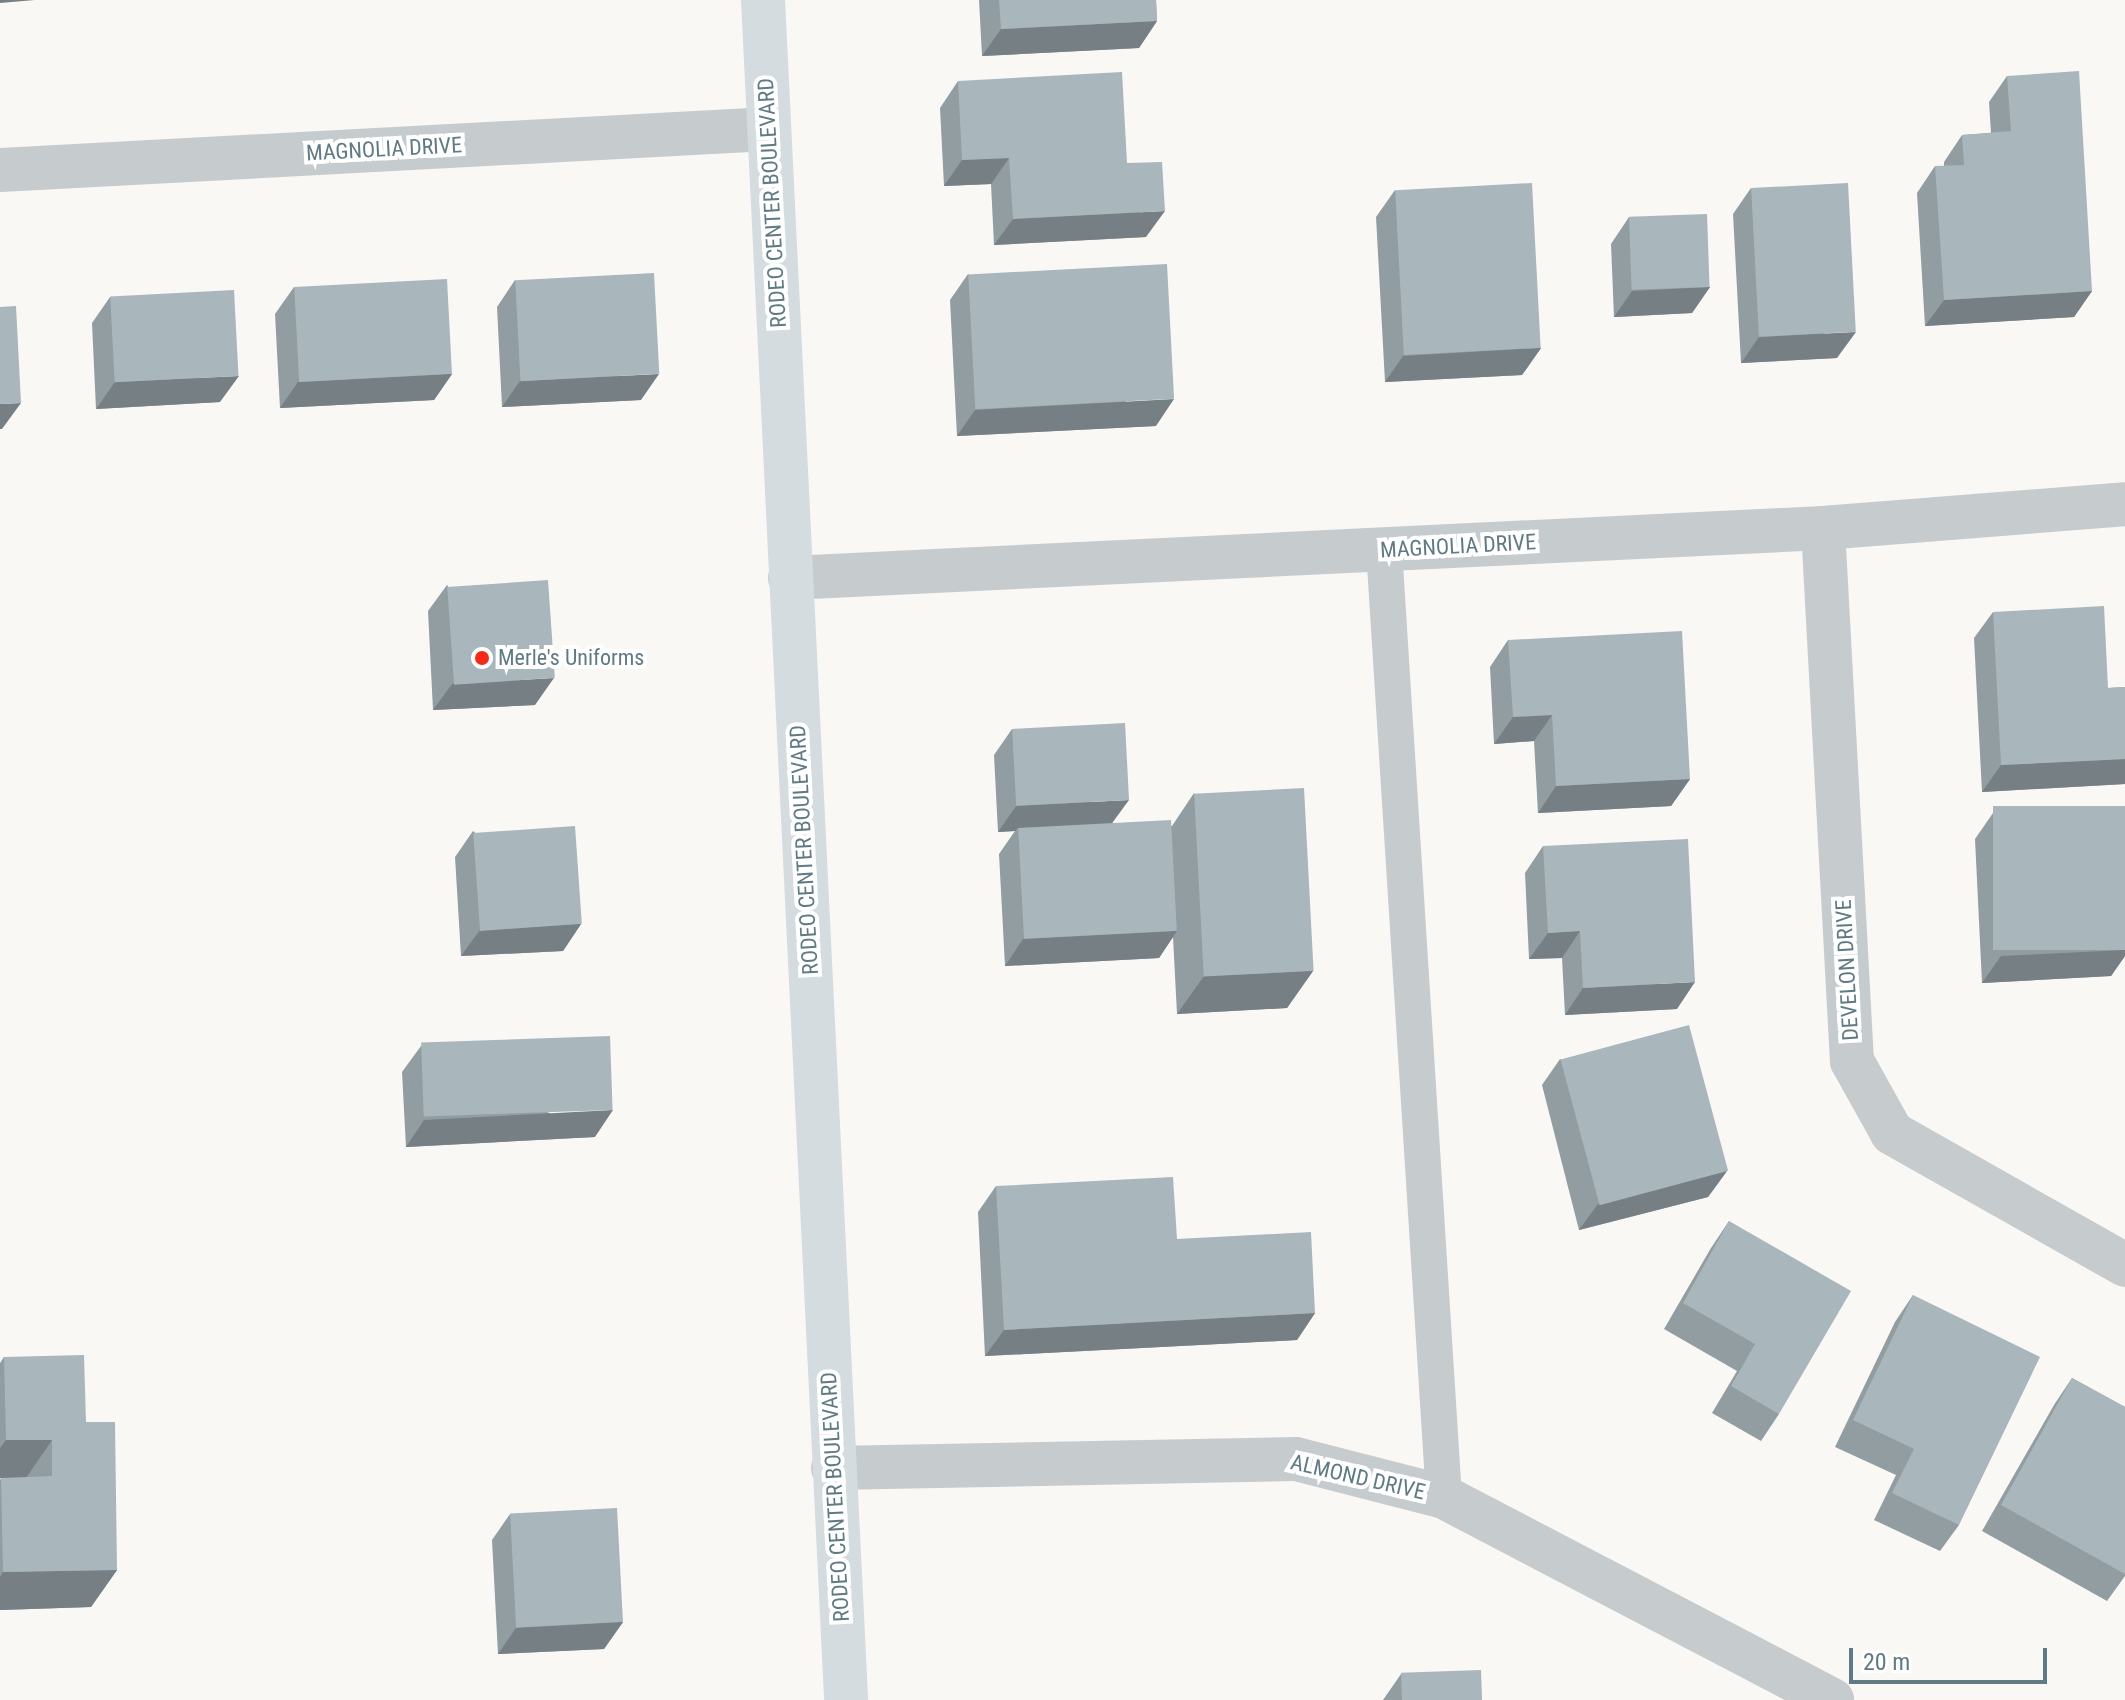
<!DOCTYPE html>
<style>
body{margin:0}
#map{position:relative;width:2125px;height:1700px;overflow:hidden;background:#f9f8f5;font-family:"Roboto Condensed",sans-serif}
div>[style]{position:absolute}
.service>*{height:36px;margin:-18px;padding:0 18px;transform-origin:18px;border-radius:18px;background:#c6cbce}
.minor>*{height:44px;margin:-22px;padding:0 22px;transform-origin:22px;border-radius:22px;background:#c6cbce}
.secondary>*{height:44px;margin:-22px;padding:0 22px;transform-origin:22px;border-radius:22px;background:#d5dcdf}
.wall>*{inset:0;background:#919da1}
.shaded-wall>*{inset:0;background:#767f83}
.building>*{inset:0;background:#a9b6bb;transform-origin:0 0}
.dots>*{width:22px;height:22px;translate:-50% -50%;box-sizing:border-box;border:4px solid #fff;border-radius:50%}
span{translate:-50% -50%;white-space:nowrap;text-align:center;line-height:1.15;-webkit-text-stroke:8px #fff;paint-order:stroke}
.street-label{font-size:22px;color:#607a84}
.poi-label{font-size:22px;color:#607a84}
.left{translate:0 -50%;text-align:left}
.scale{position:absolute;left:1849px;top:1648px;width:198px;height:36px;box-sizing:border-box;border:4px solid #607a84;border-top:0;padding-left:10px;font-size:24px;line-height:28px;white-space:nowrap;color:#607a84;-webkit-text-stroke:6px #fff;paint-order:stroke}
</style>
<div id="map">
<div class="service">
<div style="left:1384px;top:549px;width:950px;rotate:86.38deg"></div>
</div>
<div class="minor">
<div style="left:0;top:170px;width:770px;rotate:-3.05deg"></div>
<div style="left:1823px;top:528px;width:534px;rotate:86.89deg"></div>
<div style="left:1852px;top:1061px;width:82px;rotate:60.9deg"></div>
<div style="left:1892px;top:1133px;width:268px;rotate:29.5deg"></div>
<div style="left:790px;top:578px;width:1034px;rotate:-2.77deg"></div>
<div style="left:1823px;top:528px;width:303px;rotate:-4.5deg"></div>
<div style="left:833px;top:1468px;width:463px;rotate:-1.1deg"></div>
<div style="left:1296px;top:1459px;width:153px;rotate:14.4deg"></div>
<div style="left:1444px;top:1497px;width:438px;rotate:27.6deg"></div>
</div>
<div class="secondary">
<div style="left:763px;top:0;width:1702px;rotate:87.2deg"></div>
</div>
<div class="wall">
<div style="clip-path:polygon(979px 0,1156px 0,1157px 21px,1139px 48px,982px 56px)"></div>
<div style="clip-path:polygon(2007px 76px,2092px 291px,2074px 317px,1925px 326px,1917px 193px,1935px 166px,1944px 166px,1944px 162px,1962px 135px,1991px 133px,1989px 102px)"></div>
<div style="clip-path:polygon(958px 81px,1127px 163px,1146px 237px,994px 245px,991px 184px,944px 186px,940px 108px)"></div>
<div style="clip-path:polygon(1751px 188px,1837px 358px,1741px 363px,1733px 214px)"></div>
<div style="clip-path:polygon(1395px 190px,1541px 348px,1522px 375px,1385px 382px,1376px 217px)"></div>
<div style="clip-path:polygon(1629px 217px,1710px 287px,1692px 313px,1614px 317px,1611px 244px)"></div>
<div style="clip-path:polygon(968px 274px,1156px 426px,957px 436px,950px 300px)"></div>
<div style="clip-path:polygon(515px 280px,641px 400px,502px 407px,497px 307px)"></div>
<div style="clip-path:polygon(294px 287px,452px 374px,434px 400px,280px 408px,275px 314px)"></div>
<div style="clip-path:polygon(110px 297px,220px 402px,96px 409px,92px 323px)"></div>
<div style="clip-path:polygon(447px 585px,535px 705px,433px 710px,428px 611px)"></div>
<div style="clip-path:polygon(1993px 612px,2108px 688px,2125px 687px,2125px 784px,1982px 792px,1974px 638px)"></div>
<div style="clip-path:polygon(1508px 640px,1690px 779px,1671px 806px,1538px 813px,1534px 741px,1494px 744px,1490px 667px)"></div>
<div style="clip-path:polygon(1012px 729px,1113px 823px,1172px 826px,1194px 793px,1313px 971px,1287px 1008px,1177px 1014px,1173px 937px,1159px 958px,1005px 966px,999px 854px,1015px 831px,998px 832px,994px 755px)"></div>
<div style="clip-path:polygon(2125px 806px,2125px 956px,2111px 976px,1982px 983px,1975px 839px,1993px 813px)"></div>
<div style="clip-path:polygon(473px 831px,581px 924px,563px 951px,461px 956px,455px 857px)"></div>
<div style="clip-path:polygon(1543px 846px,1677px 1009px,1565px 1015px,1562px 958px,1529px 959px,1525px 873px)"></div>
<div style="clip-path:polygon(421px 1046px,595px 1137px,406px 1147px,402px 1072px)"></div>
<div style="clip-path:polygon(1560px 1059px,1727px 1171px,1708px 1197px,1579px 1230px,1542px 1085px)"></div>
<div style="clip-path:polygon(996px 1186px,1177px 1239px,1315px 1313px,1297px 1340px,985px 1356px,978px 1212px)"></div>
<div style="clip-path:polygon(1729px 1221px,1779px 1414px,1761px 1441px,1712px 1413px,1737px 1371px,1664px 1329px,1711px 1248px)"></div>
<div style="clip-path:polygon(1913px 1295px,1959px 1525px,1940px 1551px,1874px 1520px,1896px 1475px,1835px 1447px,1895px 1322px)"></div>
<div style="clip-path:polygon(4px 1357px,86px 1422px,117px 1570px,91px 1607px,0 1610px,0 1480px,1px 1478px,4px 1478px,0 1478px,0 1363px)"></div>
<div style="clip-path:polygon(2072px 1378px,2125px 1407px,2125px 1576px,2107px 1601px,1982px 1531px,2054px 1405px)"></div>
<div style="clip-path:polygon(510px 1514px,623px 1622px,604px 1649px,498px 1654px,492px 1540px)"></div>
<div style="clip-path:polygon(1401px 1674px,1482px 1700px,1383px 1700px)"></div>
</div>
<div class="shaded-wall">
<div style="clip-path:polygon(0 0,35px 0,0 3px)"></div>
<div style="clip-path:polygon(1157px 21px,1139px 48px,982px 56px,1001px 29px)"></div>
<div style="clip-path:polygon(1009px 158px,991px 184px,944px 186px,962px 160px)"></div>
<div style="clip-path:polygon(1165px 211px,1146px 237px,994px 245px,1013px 219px)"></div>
<div style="clip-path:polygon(1710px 287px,1692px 313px,1614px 317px,1632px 291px)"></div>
<div style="clip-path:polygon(2092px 291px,2074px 317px,1925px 326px,1944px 300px)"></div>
<div style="clip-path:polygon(1856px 332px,1837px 358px,1741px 363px,1759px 337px)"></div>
<div style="clip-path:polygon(1541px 348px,1522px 375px,1385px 382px,1403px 356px)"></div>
<div style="clip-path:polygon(452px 374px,434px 400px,280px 408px,298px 382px)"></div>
<div style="clip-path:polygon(659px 374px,641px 400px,502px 407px,520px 381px)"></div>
<div style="clip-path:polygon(239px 376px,220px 402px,96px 409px,115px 382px)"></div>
<div style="clip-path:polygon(1174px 399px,1156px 426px,957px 436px,975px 410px)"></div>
<div style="clip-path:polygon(21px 403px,2px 429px,0 429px,0 404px)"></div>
<div style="clip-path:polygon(554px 678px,535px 705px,433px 710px,452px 684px)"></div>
<div style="clip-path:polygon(1552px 715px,1534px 741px,1494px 744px,1513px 717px)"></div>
<div style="clip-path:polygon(2125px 759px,2125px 784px,1982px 792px,2001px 765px)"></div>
<div style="clip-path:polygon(1690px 779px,1671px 806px,1538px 813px,1556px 786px)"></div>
<div style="clip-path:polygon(1129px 800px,1110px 826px,1018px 828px,1015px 831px,998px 832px,1016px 806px)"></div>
<div style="clip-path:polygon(581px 924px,563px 951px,461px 956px,480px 930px)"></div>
<div style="clip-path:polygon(1177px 931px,1159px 958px,1005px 966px,1023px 939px)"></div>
<div style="clip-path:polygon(1580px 931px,1562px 958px,1529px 959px,1548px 933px)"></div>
<div style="clip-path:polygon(2125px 950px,2125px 956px,2111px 976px,1982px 983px,2001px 956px)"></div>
<div style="clip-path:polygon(1313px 971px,1287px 1008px,1177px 1014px,1204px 976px)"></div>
<div style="clip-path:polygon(1695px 982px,1677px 1009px,1565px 1015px,1583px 988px)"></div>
<div style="clip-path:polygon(613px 1110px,595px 1137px,406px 1147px,424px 1120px)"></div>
<div style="clip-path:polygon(1727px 1171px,1708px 1197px,1579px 1230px,1598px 1204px)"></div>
<div style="clip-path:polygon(1315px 1313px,1297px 1340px,985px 1356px,1004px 1330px)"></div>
<div style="clip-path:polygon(6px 1440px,52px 1440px,26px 1478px,0 1478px,0 1448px)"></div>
<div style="clip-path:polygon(117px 1570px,91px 1607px,0 1610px,0 1577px,3px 1572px)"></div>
<div style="clip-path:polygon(623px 1622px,604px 1649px,498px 1654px,516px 1628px)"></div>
</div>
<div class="building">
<div style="clip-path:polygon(999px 0,1156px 0,1157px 21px,1001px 29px)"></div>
<div style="clip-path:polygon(2079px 71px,2092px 291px,1944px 300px,1935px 166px,1964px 165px,1962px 135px,2011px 131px,2007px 76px)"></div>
<div style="clip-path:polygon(1122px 72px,1127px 163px,1162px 162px,1165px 211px,1013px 219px,1009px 158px,962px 160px,958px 81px)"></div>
<div style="left:1532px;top:183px;width:165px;height:137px;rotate:87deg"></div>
<div style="left:1848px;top:183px;width:149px;height:97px;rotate:87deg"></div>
<div style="left:1707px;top:214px;width:73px;height:78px;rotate:88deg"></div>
<div style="left:1167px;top:264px;width:135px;height:199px;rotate:87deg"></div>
<div style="left:654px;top:273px;width:101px;height:139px;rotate:87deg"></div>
<div style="left:447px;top:279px;width:95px;height:153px;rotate:87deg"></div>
<div style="left:234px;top:290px;width:86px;height:124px;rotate:87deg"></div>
<div style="clip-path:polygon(16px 306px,21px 403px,0 404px,0 307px)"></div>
<div style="left:548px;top:580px;width:98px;height:101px;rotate:86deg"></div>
<div style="clip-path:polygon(2104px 606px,2108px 688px,2125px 687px,2125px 759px,2001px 765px,1993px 612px)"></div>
<div style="clip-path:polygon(1682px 631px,1690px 779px,1556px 786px,1552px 715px,1513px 717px,1508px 640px)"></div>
<div style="left:1125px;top:723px;width:77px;height:113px;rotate:87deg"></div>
<div style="left:1304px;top:788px;width:183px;height:110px;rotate:87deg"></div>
<div style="left:2125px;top:806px;width:144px;height:132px;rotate:90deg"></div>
<div style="left:1171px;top:820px;width:111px;height:153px;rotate:87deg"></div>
<div style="left:575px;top:826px;width:98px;height:102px;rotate:86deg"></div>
<div style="clip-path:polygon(1688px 839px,1695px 982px,1583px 988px,1580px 931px,1548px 933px,1543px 846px)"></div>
<div style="left:1689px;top:1025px;width:151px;height:133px;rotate:75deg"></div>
<div style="left:610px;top:1036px;width:74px;height:189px;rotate:88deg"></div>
<div style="clip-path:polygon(1173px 1177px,1177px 1239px,1311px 1232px,1315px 1313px,1004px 1330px,996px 1186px)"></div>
<div style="clip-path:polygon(1729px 1221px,1851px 1291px,1779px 1414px,1731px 1386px,1755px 1344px,1683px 1303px)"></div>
<div style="clip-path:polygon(1913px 1295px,2040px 1357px,1959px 1525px,1892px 1493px,1914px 1449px,1853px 1420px)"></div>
<div style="clip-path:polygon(84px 1355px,86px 1422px,115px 1422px,117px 1570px,3px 1572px,1px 1478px,52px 1476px,52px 1440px,6px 1440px,4px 1357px)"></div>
<div style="clip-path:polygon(2072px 1378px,2125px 1407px,2125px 1574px,2001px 1505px)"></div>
<div style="left:617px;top:1508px;width:114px;height:107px;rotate:87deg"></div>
<div style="left:1481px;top:1670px;width:30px;height:80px;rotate:88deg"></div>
</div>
<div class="dots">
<div style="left:482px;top:658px;background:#f52a19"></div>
</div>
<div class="street-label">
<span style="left:384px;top:149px;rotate:-3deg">MAGNOLIA DRIVE</span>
<span style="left:772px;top:203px;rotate:-93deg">RODEO CENTER BOULEVARD</span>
<span style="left:1458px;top:546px;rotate:-3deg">MAGNOLIA DRIVE</span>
<span style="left:804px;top:850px;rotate:-93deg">RODEO CENTER BOULEVARD</span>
<span style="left:1847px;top:970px;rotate:-93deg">DEVELON DRIVE</span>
<span style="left:1358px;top:1477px;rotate:13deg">ALMOND DRIVE</span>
<span style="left:835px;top:1497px;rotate:-93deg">RODEO CENTER BOULEVARD</span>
</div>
<div class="poi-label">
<span class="left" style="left:498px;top:658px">Merle's Uniforms</span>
</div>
<div class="scale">20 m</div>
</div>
